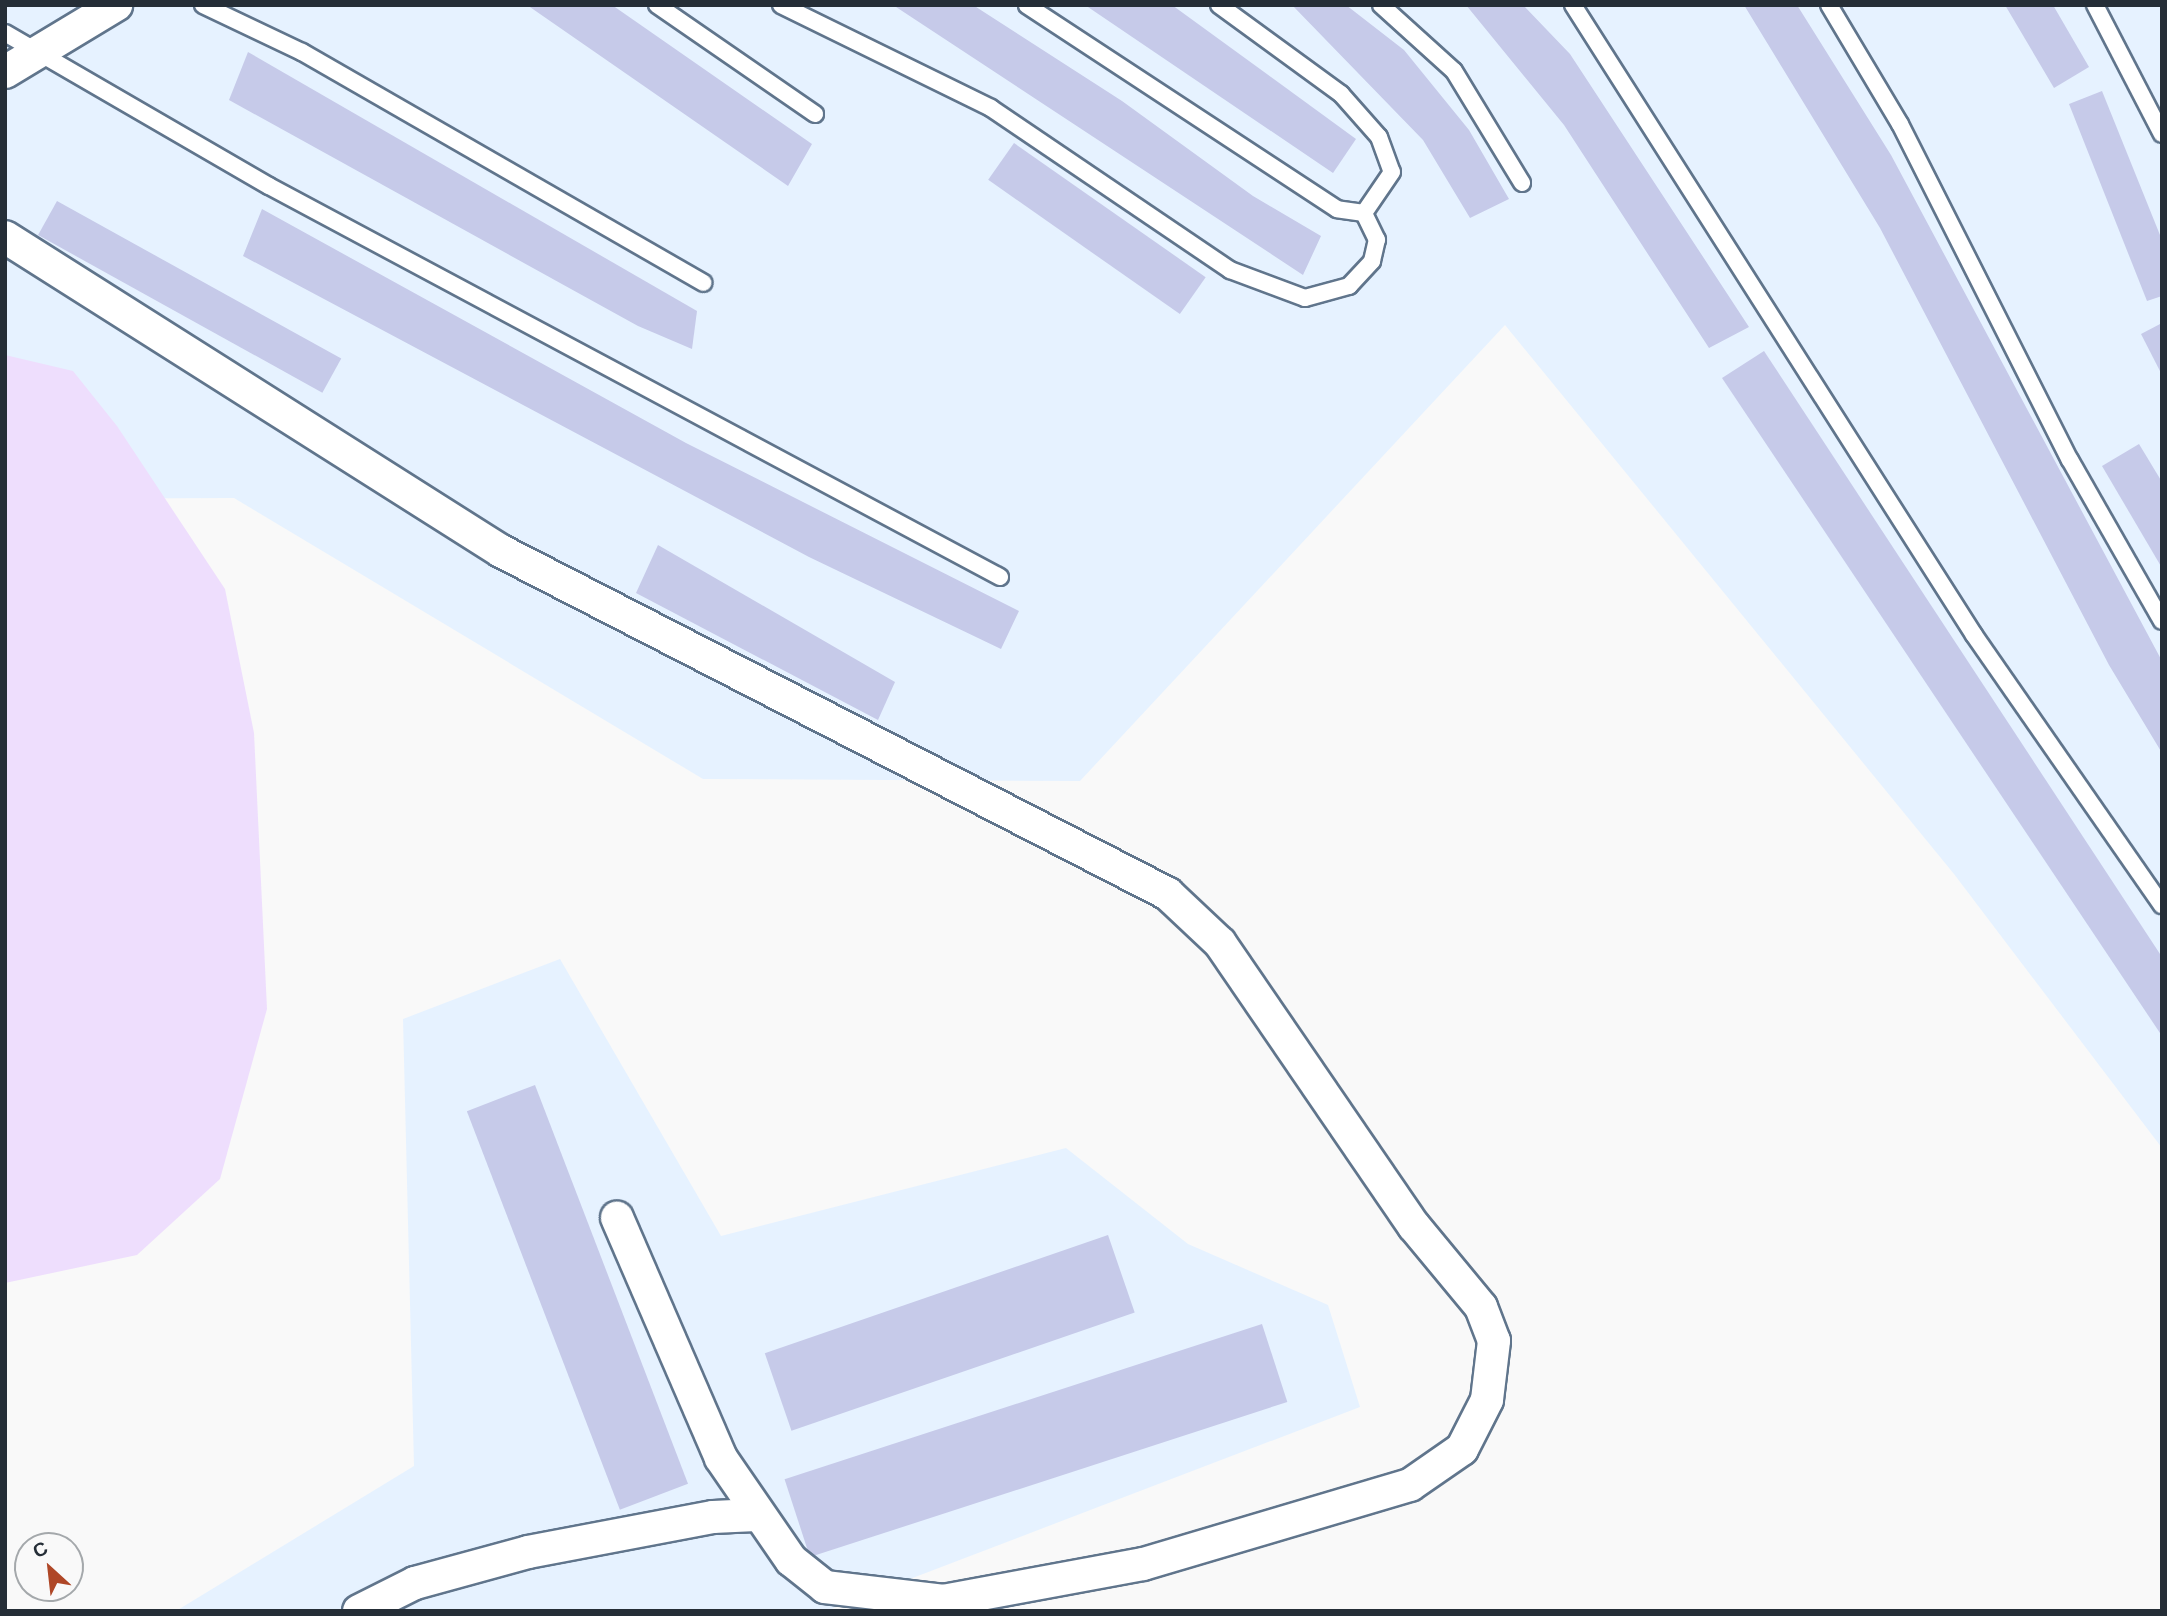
<!DOCTYPE html>
<meta charset="utf-8">
<style>
body{margin:0}
#map{position:relative;width:2167px;height:1616px;overflow:hidden;background:#f9f9f9;font-family:Arial,sans-serif}
div>[style]{position:absolute}
.built>*{inset:0;background:#e6f2ff}
.green>*{inset:0;background:#eedefd}
.building>*{inset:0;background:#c6cae9;transform-origin:0 0}
.roads{filter:drop-shadow(2px 0 #60758c) drop-shadow(-2px 0 #60758c) drop-shadow(0 2px #60758c) drop-shadow(0 -2px #60758c)}
.lane>*{height:16px;margin:-8px;padding:0 8px;transform-origin:8px;border-radius:8px;background:#fff}
.street>*{height:32px;margin:-16px;padding:0 16px;transform-origin:16px;border-radius:16px;background:#fff}
span{translate:-50% -50%;white-space:nowrap;text-align:center;line-height:1.15;-webkit-text-stroke:6px #f9f9f9;paint-order:stroke}
.frame{position:absolute;inset:0;border:7px solid #252e37;pointer-events:none}
.north{position:absolute;left:14px;top:1532px;width:70px;height:70px;box-sizing:border-box;background:#f9f9f9;border:2px solid #a4a8ab;border-radius:50%;rotate:333deg;font-size:19px;font-weight:700;line-height:28px;text-align:center;color:#252e37}
.north::after{content:'';display:block;margin:auto;width:24px;height:32px;background:#af4727;clip-path:polygon(50% 0,100% 100%,50% 72%,0 100%)}
</style>
<div id="map">
<div class="built">
<div style="clip-path:polygon(5px 5px,2162px 5px,2162px 1148px,1954px 874px,1505px 325px,1080px 781px,703px 779px,234px 498px,5px 499px)"></div>
<div style="clip-path:polygon(560px 959px,721px 1236px,1066px 1148px,1188px 1244px,1328px 1305px,1360px 1407px,826px 1611px,176px 1611px,414px 1466px,403px 1019px)"></div>
</div>
<div class="green">
<div style="clip-path:polygon(5px 355px,73px 371px,117px 426px,225px 589px,254px 733px,267px 1009px,220px 1179px,137px 1255px,5px 1283px)"></div>
</div>
<div class="building">
<div style="clip-path:polygon(527px 5px,612px 5px,658px 37px,812px 144px,788px 186px)"></div>
<div style="clip-path:polygon(893px 5px,973px 5px,1122px 101px,1253px 196px,1321px 236px,1303px 275px)"></div>
<div style="clip-path:polygon(1085px 5px,1172px 5px,1356px 139px,1333px 173px)"></div>
<div style="clip-path:polygon(1292px 5px,1346px 5px,1404px 50px,1469px 130px,1509px 199px,1470px 218px,1423px 140px)"></div>
<div style="clip-path:polygon(1466px 5px,1523px 5px,1570px 54px,1749px 327px,1709px 348px,1564px 125px)"></div>
<div style="clip-path:polygon(1744px 5px,1797px 5px,1891px 155px,2162px 661px,2162px 753px,2109px 665px,1880px 228px)"></div>
<div style="clip-path:polygon(2005px 5px,2053px 5px,2089px 67px,2054px 88px)"></div>
<div style="clip-path:polygon(248px 52px,697px 311px,692px 349px,638px 326px,229px 100px)"></div>
<div style="clip-path:polygon(2102px 91px,2162px 240px,2162px 296px,2147px 301px,2069px 104px)"></div>
<div style="left:1014px;top:143px;width:234px;height:45px;rotate:35deg"></div>
<div style="left:57px;top:201px;width:325px;height:39px;rotate:29deg"></div>
<div style="clip-path:polygon(262px 209px,686px 443px,1019px 611px,1001px 649px,809px 557px,243px 256px)"></div>
<div style="clip-path:polygon(2162px 323px,2162px 375px,2141px 334px)"></div>
<div style="clip-path:polygon(1764px 351px,2162px 957px,2162px 1036px,1722px 378px)"></div>
<div style="clip-path:polygon(2139px 444px,2162px 482px,2162px 568px,2102px 466px)"></div>
<div style="clip-path:polygon(658px 545px,895px 682px,878px 720px,636px 593px)"></div>
<div style="left:535px;top:1085px;width:427px;height:73px;rotate:69deg"></div>
<div style="left:1108px;top:1235px;width:82px;height:363px;rotate:71deg"></div>
<div style="left:1262px;top:1324px;width:82px;height:502px;rotate:72deg"></div>
</div>
<div class="roads">
<div class="lane">
<div style="left:203px;top:5px;width:110px;rotate:25.4deg"></div>
<div style="left:302px;top:52px;width:463px;rotate:29.9deg"></div>
<div style="left:657px;top:5px;width:192px;rotate:34.6deg"></div>
<div style="left:781px;top:5px;width:234px;rotate:26.1deg"></div>
<div style="left:991px;top:108px;width:289px;rotate:34.1deg"></div>
<div style="left:1230px;top:270px;width:80px;rotate:20.5deg"></div>
<div style="left:1305px;top:298px;width:46px;rotate:-15.3deg"></div>
<div style="left:1349px;top:286px;width:34px;rotate:-47deg"></div>
<div style="left:1372px;top:261px;width:22px;rotate:-77deg"></div>
<div style="left:1377px;top:240px;width:30px;rotate:-116deg"></div>
<div style="left:1364px;top:213px;width:27px;rotate:-172deg"></div>
<div style="left:1337px;top:209px;width:371px;rotate:-146.7deg"></div>
<div style="left:1219px;top:5px;width:151px;rotate:36.1deg"></div>
<div style="left:1341px;top:94px;width:57px;rotate:48.5deg"></div>
<div style="left:1379px;top:137px;width:37px;rotate:70deg"></div>
<div style="left:1392px;top:172px;width:50px;rotate:124.3deg"></div>
<div style="left:1381px;top:5px;width:98px;rotate:42.1deg"></div>
<div style="left:1454px;top:71px;width:131px;rotate:58.7deg"></div>
<div style="left:1573px;top:5px;width:747px;rotate:57.52deg"></div>
<div style="left:1974px;top:635px;width:329px;rotate:55.2deg"></div>
<div style="left:1829px;top:5px;width:139px;rotate:59.2deg"></div>
<div style="left:1900px;top:124px;width:377px;rotate:63.2deg"></div>
<div style="left:2070px;top:460px;width:185px;rotate:60.3deg"></div>
<div style="left:2095px;top:5px;width:145px;rotate:62.6deg"></div>
<div style="left:5px;top:33px;width:305px;rotate:30.1deg"></div>
<div style="left:269px;top:186px;width:829px;rotate:28.14deg"></div>
</div>
<div class="street">
<div style="left:5px;top:72px;width:130px;rotate:-31.1deg"></div>
<div style="left:5px;top:237px;width:587px;rotate:32.34deg"></div>
<div style="left:501px;top:551px;width:750px;rotate:27.21deg"></div>
<div style="left:1168px;top:894px;width:71px;rotate:43.3deg"></div>
<div style="left:1220px;top:943px;width:343px;rotate:55.6deg"></div>
<div style="left:1414px;top:1226px;width:105px;rotate:50.4deg"></div>
<div style="left:1481px;top:1307px;width:36px;rotate:69deg"></div>
<div style="left:1494px;top:1341px;width:59px;rotate:96.8deg"></div>
<div style="left:1487px;top:1400px;width:55px;rotate:117deg"></div>
<div style="left:1462px;top:1449px;width:63px;rotate:145.3deg"></div>
<div style="left:1410px;top:1485px;width:278px;rotate:163.5deg"></div>
<div style="left:1143px;top:1564px;width:202px;rotate:169.5deg"></div>
<div style="left:944px;top:1601px;width:120px;rotate:-173.3deg"></div>
<div style="left:825px;top:1587px;width:43px;rotate:-141.5deg"></div>
<div style="left:791px;top:1560px;width:124px;rotate:-124.5deg"></div>
<div style="left:721px;top:1458px;width:262px;rotate:-113.4deg"></div>
<div style="left:359px;top:1611px;width:63px;rotate:-26.6deg"></div>
<div style="left:415px;top:1583px;width:117px;rotate:-15.3deg"></div>
<div style="left:528px;top:1552px;width:188px;rotate:-10.7deg"></div>
<div style="left:713px;top:1517px;width:43px;rotate:-2.7deg"></div>
</div>
</div>
<div class="frame"></div>
<div class="north">С</div>
</div>
